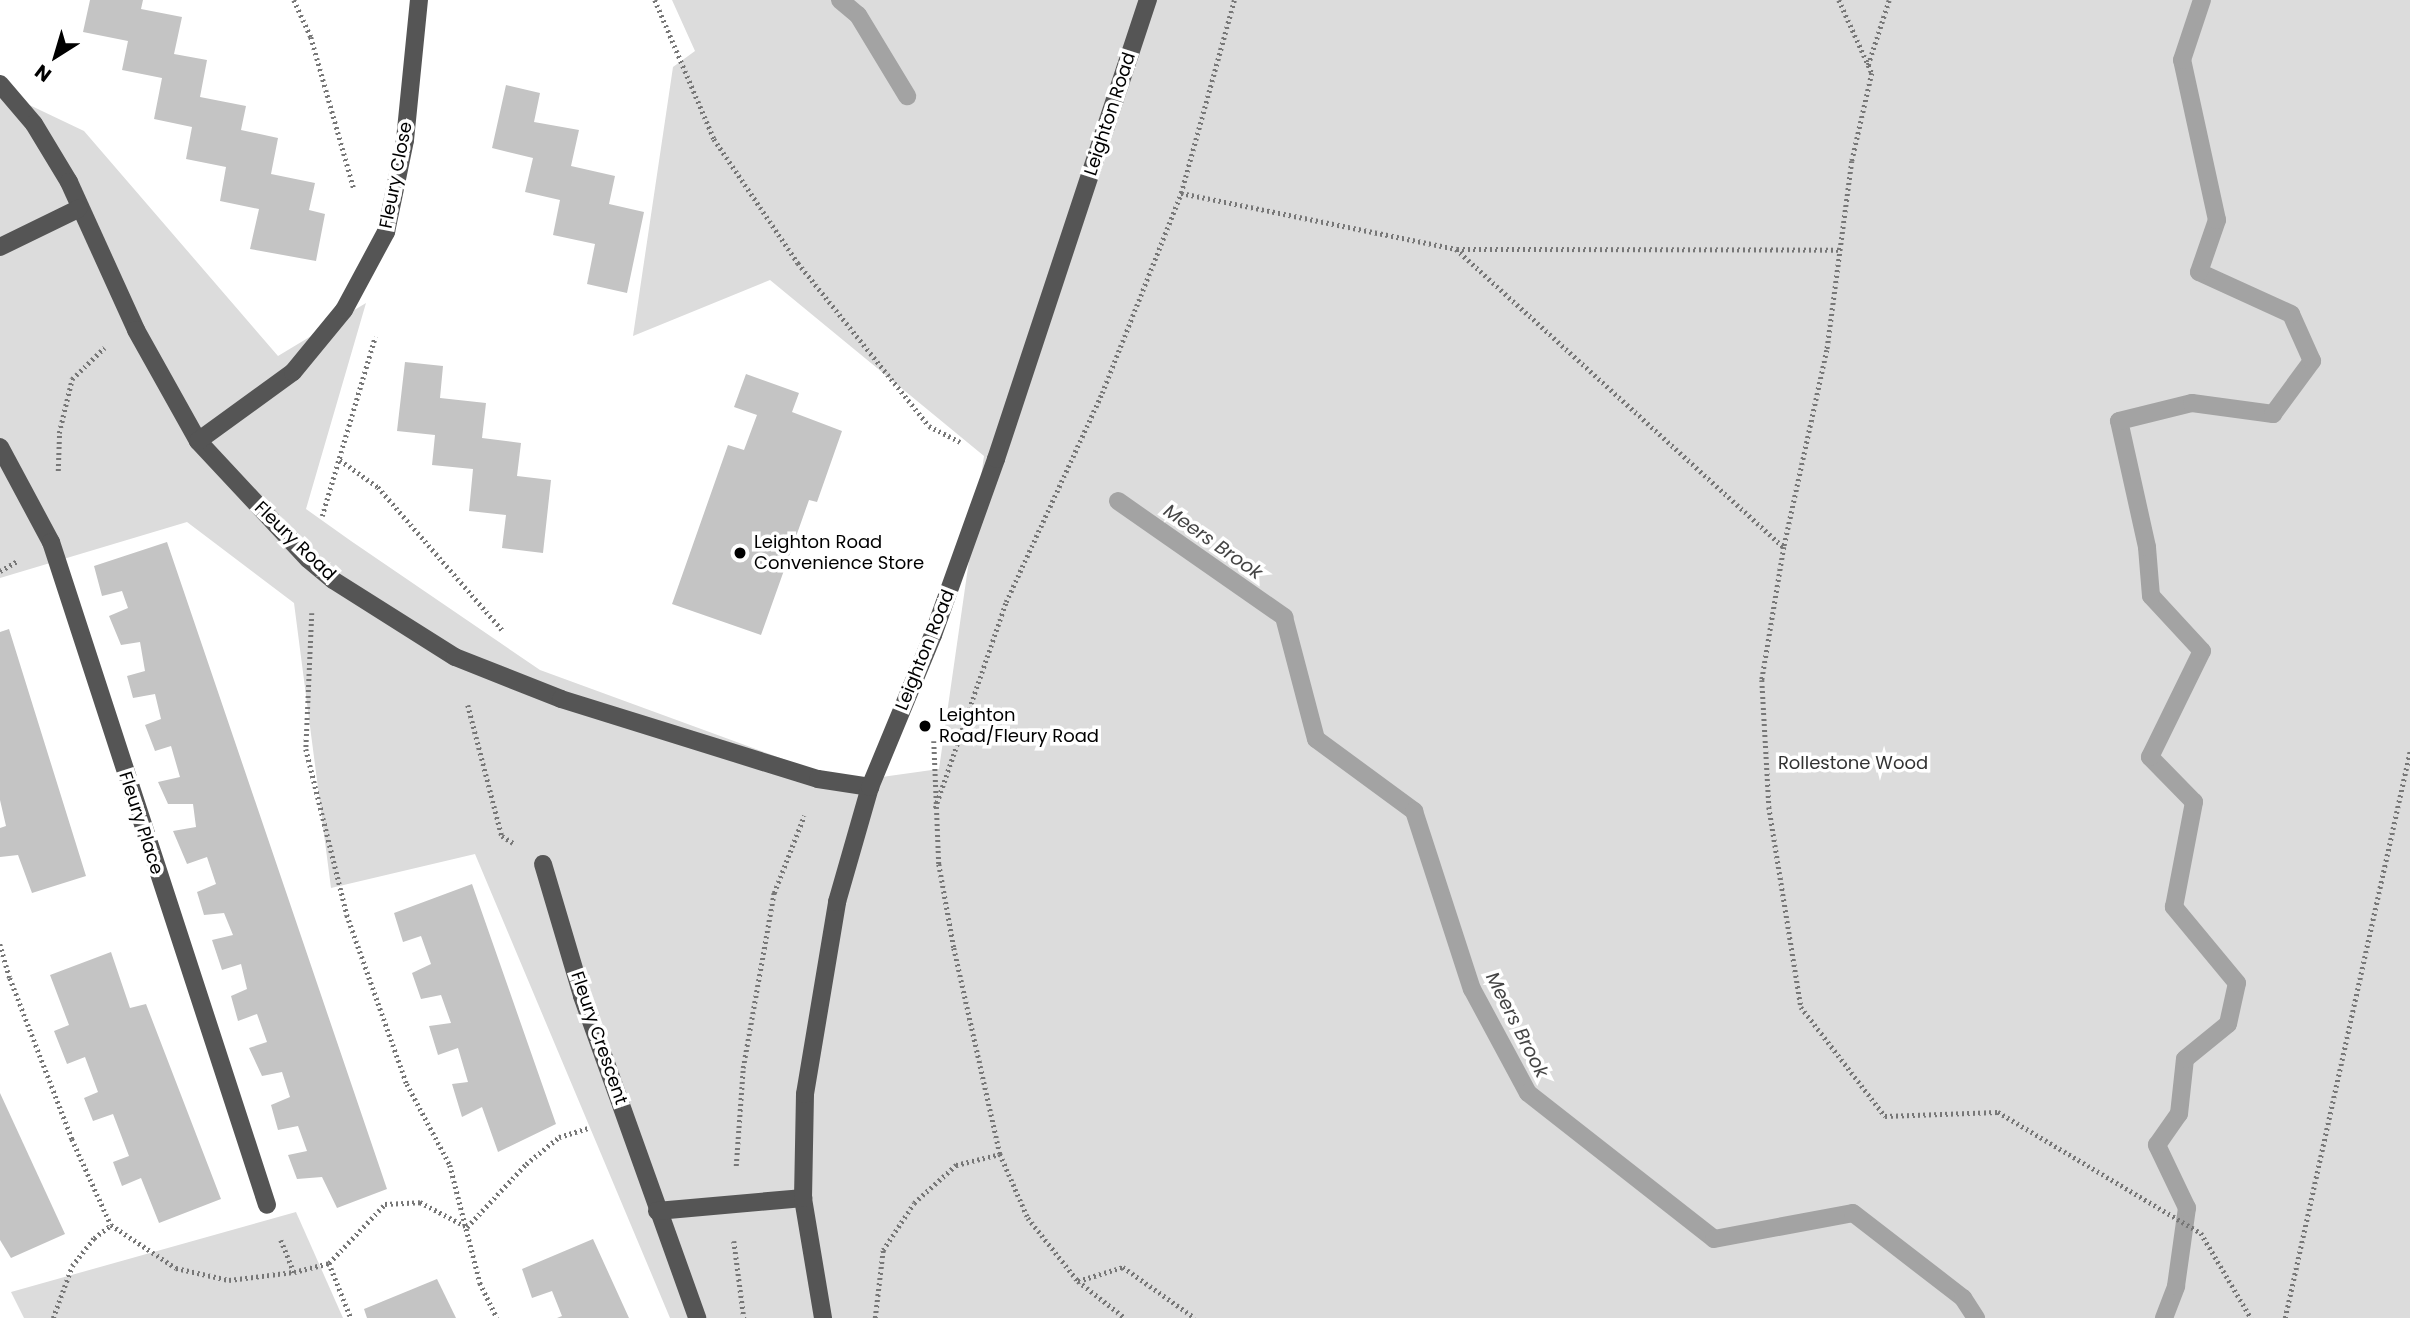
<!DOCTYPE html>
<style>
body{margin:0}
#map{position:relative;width:2410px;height:1318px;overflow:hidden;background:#fff;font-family:Poppins,sans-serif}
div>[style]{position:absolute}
.green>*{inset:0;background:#dcdcdc}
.stream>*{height:18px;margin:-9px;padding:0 9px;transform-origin:9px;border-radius:9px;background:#a3a3a3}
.building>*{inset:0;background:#c4c4c4}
.path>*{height:4.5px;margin-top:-2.25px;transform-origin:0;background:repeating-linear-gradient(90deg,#777 0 2px,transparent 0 5.5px)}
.minor>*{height:18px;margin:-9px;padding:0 9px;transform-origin:9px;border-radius:9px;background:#555}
.dots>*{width:19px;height:19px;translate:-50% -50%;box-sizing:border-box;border:4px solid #fff;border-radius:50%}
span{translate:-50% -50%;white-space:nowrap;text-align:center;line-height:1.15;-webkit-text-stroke:7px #fff;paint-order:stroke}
.street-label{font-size:18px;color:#000}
.poi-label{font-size:18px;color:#000}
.left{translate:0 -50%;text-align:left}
.park-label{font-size:18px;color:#333}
.water-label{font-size:19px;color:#444;font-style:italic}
.north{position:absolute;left:21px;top:21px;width:70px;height:70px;-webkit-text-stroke:5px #fff;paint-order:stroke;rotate:217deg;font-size:19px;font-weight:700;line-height:28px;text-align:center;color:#000}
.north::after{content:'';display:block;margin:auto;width:24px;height:32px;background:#000;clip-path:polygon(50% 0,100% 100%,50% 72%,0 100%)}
</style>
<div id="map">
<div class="green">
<div style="clip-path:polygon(672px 0,2410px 0,2410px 1318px,670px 1318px,475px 854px,331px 888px,294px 603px,187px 522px,0 578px,0 91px,84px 131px,278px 356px,366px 303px,306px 509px,351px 541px,540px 670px,846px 782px,939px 769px,984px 456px,770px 280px,633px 336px,673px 67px,695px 51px)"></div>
<div style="clip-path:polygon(296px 1212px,343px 1318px,24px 1318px,11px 1292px)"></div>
</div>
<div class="stream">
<div style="left:840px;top:0;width:23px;rotate:40deg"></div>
<div style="left:858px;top:15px;width:95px;rotate:58.8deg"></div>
<div style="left:1118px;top:501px;width:203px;rotate:34.9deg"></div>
<div style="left:1284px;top:617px;width:126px;rotate:75.3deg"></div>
<div style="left:1316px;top:739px;width:122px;rotate:36.3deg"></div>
<div style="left:1414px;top:811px;width:187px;rotate:72deg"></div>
<div style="left:1472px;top:989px;width:118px;rotate:61.7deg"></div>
<div style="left:1528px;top:1093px;width:236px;rotate:38.1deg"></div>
<div style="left:1714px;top:1239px;width:141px;rotate:-10.6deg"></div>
<div style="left:1853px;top:1213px;width:139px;rotate:37.7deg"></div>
<div style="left:1963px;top:1298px;width:24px;rotate:57deg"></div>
<div style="left:2164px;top:1318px;width:34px;rotate:-69deg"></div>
<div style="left:2176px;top:1286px;width:79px;rotate:-82deg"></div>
<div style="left:2187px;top:1208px;width:70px;rotate:-115.5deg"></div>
<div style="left:2157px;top:1145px;width:38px;rotate:-55deg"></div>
<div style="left:2179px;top:1114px;width:55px;rotate:-83.8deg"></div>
<div style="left:2185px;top:1059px;width:55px;rotate:-39.1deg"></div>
<div style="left:2228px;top:1024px;width:42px;rotate:-77.6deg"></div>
<div style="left:2237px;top:983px;width:99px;rotate:-129.7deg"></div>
<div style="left:2174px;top:907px;width:107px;rotate:-79.2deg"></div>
<div style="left:2194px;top:802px;width:63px;rotate:-134.4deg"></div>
<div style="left:2150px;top:757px;width:118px;rotate:-63.9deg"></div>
<div style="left:2202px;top:651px;width:75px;rotate:-132.8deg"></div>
<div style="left:2151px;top:596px;width:49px;rotate:-94.7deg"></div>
<div style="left:2147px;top:547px;width:129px;rotate:-102.5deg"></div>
<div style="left:2119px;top:421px;width:75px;rotate:-13.9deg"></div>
<div style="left:2192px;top:403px;width:82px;rotate:7.7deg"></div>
<div style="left:2273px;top:414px;width:66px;rotate:-53.7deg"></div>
<div style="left:2312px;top:361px;width:51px;rotate:-114.1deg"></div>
<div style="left:2291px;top:314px;width:101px;rotate:-155.5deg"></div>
<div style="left:2199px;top:272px;width:55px;rotate:-70.9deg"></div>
<div style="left:2217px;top:220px;width:164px;rotate:-102.3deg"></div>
<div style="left:2182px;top:60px;width:63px;rotate:-71.6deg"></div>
</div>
<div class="building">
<div style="clip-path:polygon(90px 0,143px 0,141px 9px,182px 17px,174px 54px,207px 60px,200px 97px,246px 106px,241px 130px,278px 138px,271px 174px,315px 183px,309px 210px,325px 214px,316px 261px,250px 249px,259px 209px,220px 201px,226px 167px,186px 159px,192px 127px,154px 119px,162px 78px,122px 70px,128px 41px,83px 32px)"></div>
<div style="clip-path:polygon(506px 85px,540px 93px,534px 122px,579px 130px,571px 166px,615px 176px,609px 204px,644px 212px,627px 293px,587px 284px,595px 244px,553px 235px,560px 200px,525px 192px,533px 158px,492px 148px)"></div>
<div style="clip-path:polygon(405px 362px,443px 366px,440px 398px,486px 403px,482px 438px,521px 443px,517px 476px,551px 480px,543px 553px,502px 548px,506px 515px,469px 511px,473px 469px,432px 465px,435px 435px,397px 431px)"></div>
<div style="clip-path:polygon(746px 374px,799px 393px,792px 412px,842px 431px,817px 502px,809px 500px,761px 635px,672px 604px,728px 445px,744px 450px,757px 415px,734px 407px)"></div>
<div style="clip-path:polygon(167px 542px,387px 1189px,337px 1208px,322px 1177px,297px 1179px,288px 1155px,307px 1151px,298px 1126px,278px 1130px,271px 1105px,290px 1097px,282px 1072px,262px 1076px,249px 1048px,267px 1042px,257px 1014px,238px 1021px,231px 996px,247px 989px,241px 964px,222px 970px,212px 940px,233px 935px,224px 913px,204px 915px,197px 892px,216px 884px,207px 857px,187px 864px,173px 831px,196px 827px,193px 804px,168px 804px,158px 782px,180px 777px,171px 746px,155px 751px,145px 725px,161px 719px,155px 694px,133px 698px,127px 676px,145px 671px,140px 642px,121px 645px,109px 616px,128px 608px,122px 591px,102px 596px,94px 566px)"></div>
<div style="clip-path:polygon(9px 629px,86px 876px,32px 893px,18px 855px,0 857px,0 828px,6px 826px,0 800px,0 632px)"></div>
<div style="clip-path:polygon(472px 884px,556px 1124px,498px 1152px,482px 1107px,462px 1117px,452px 1084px,468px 1082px,458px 1048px,438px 1055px,429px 1026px,451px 1023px,441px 995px,421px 999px,412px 973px,431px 964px,421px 936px,403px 942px,394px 913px)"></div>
<div style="clip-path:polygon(111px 952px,130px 1008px,146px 1004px,221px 1199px,159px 1223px,141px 1178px,122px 1186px,113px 1162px,129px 1156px,113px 1114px,93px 1121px,84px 1098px,98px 1092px,85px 1057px,67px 1064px,54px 1031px,69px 1025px,50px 975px)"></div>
<div style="clip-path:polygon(0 1093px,65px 1234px,11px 1258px,0 1240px)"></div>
<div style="clip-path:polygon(593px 1239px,629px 1318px,557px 1318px,562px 1316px,552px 1291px,532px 1298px,522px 1269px)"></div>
<div style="clip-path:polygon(437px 1279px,456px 1318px,367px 1318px,364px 1309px)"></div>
</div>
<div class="path">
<div style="left:294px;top:0;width:41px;rotate:65.3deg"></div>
<div style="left:311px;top:37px;width:158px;rotate:74.2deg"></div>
<div style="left:655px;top:0;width:151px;rotate:67deg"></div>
<div style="left:714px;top:139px;width:150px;rotate:55.9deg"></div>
<div style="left:798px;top:263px;width:209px;rotate:51.2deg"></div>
<div style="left:929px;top:426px;width:35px;rotate:27deg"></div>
<div style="left:1839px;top:0;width:80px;rotate:65.7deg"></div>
<div style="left:1872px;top:73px;width:90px;rotate:102.8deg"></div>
<div style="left:1852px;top:161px;width:191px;rotate:97.5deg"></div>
<div style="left:1827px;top:350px;width:202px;rotate:102.3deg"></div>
<div style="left:1784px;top:547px;width:135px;rotate:99.4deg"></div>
<div style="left:1762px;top:680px;width:127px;rotate:86.8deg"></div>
<div style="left:1769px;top:807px;width:203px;rotate:80.9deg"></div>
<div style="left:1801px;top:1007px;width:138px;rotate:52.4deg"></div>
<div style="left:1885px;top:1116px;width:113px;rotate:-2deg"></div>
<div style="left:1998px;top:1112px;width:236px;rotate:30.8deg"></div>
<div style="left:2201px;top:1233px;width:99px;rotate:59.5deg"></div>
<div style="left:1868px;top:65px;width:68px;rotate:-72.1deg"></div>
<div style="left:1181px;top:193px;width:281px;rotate:11.5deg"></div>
<div style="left:1456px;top:249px;width:443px;rotate:42.3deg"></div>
<div style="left:1457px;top:249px;width:383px;rotate:0.1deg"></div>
<div style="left:340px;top:460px;width:47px;rotate:35.4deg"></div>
<div style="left:378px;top:487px;width:191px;rotate:49deg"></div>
<div style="left:58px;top:471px;width:38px;rotate:-88deg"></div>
<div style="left:59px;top:433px;width:56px;rotate:-76.5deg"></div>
<div style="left:72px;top:379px;width:45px;rotate:-44.1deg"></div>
<div style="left:322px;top:516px;width:187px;rotate:-73.5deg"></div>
<div style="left:0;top:571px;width:20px;rotate:-30deg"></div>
<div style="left:312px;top:613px;width:136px;rotate:92.5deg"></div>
<div style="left:306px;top:749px;width:171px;rotate:76.1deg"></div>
<div style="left:347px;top:915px;width:179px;rotate:70.5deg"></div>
<div style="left:407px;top:1084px;width:92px;rotate:62deg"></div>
<div style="left:450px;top:1165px;width:122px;rotate:75.7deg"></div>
<div style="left:480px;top:1283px;width:39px;rotate:64deg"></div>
<div style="left:468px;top:705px;width:135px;rotate:75.5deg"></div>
<div style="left:502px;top:836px;width:13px;rotate:32deg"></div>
<div style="left:934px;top:741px;width:123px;rotate:87.7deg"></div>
<div style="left:939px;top:864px;width:85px;rotate:79.9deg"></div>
<div style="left:954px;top:948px;width:211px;rotate:77.4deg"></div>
<div style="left:1000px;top:1154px;width:70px;rotate:66.4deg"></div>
<div style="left:1028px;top:1218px;width:80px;rotate:51.6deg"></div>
<div style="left:1078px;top:1281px;width:60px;rotate:38.2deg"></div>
<div style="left:935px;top:808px;width:218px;rotate:-71deg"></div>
<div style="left:1006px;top:602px;width:230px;rotate:-65.3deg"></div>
<div style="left:1102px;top:393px;width:215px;rotate:-68.4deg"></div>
<div style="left:1181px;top:193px;width:200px;rotate:-74.6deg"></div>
<div style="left:0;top:944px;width:35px;rotate:74deg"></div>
<div style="left:10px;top:978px;width:173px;rotate:68.9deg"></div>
<div style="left:72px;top:1139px;width:94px;rotate:65.6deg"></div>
<div style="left:111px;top:1225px;width:78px;rotate:33.5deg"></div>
<div style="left:176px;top:1268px;width:54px;rotate:12.8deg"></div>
<div style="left:229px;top:1280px;width:65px;rotate:-7deg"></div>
<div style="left:294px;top:1272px;width:36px;rotate:-14deg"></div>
<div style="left:329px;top:1263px;width:81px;rotate:-46.5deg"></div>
<div style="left:385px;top:1204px;width:35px;rotate:-3deg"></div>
<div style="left:420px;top:1202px;width:53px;rotate:28deg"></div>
<div style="left:467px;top:1227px;width:86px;rotate:-46.9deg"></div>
<div style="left:526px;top:1164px;width:43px;rotate:-39.3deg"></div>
<div style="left:559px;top:1137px;width:31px;rotate:-17deg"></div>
<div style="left:736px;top:1166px;width:98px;rotate:-85.9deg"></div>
<div style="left:743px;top:1068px;width:178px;rotate:-80deg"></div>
<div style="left:774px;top:893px;width:83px;rotate:-68.7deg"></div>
<div style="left:281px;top:1240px;width:35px;rotate:68deg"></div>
<div style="left:734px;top:1241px;width:78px;rotate:82.6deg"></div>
<div style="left:329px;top:1263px;width:59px;rotate:68.2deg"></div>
<div style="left:1078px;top:1281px;width:47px;rotate:-17.3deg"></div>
<div style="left:1123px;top:1267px;width:88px;rotate:35.3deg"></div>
<div style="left:53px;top:1318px;width:55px;rotate:-69.9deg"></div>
<div style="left:72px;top:1266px;width:36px;rotate:-52deg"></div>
<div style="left:94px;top:1238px;width:21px;rotate:-37deg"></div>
<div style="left:875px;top:1318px;width:68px;rotate:-83.3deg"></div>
<div style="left:883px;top:1250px;width:56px;rotate:-56.6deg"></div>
<div style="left:914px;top:1203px;width:57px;rotate:-42.1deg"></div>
<div style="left:956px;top:1165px;width:45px;rotate:-14deg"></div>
<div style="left:2285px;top:1318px;width:581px;rotate:-77.57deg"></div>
</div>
<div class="minor">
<div style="left:0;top:84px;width:52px;rotate:49.6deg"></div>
<div style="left:34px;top:124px;width:68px;rotate:58.9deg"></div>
<div style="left:69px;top:182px;width:162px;rotate:65.6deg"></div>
<div style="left:136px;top:330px;width:127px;rotate:60.8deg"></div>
<div style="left:198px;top:441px;width:161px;rotate:47deg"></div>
<div style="left:308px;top:559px;width:33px;rotate:40deg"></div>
<div style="left:333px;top:580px;width:144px;rotate:32.3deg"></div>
<div style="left:455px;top:657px;width:114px;rotate:21.6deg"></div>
<div style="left:561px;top:699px;width:269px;rotate:17.3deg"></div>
<div style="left:818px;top:779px;width:53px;rotate:8.7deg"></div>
<div style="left:0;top:247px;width:87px;rotate:-26deg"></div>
<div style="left:198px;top:441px;width:117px;rotate:-36deg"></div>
<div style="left:293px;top:372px;width:80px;rotate:-50.6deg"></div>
<div style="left:344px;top:310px;width:89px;rotate:-61.7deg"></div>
<div style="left:386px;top:232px;width:94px;rotate:-78.3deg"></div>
<div style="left:405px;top:140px;width:141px;rotate:-84.3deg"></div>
<div style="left:0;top:447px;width:108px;rotate:61.8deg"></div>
<div style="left:51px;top:542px;width:697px;rotate:71.95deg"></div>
<div style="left:543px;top:864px;width:138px;rotate:73.5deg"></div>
<div style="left:582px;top:996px;width:342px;rotate:70.3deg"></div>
<div style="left:657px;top:1211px;width:147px;rotate:-5.1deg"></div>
<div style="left:823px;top:1318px;width:122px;rotate:-99.5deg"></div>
<div style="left:803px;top:1198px;width:104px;rotate:-88.9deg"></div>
<div style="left:805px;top:1094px;width:195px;rotate:-80.5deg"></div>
<div style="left:837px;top:902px;width:120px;rotate:-74deg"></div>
<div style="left:870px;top:787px;width:165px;rotate:-67.5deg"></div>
<div style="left:933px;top:635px;width:187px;rotate:-70.3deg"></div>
<div style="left:996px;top:459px;width:484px;rotate:-71.7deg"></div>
</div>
<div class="dots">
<div style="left:740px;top:553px;background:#000"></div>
<div style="left:925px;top:726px;background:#000"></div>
</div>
<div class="street-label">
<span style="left:1110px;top:114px;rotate:-72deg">Leighton Road</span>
<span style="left:396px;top:175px;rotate:-79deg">Fleury Close</span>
<span style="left:295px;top:541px;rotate:44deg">Fleury Road</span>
<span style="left:925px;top:650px;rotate:-68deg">Leighton Road</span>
<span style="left:141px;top:823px;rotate:72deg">Fleury Place</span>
<span style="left:599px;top:1038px;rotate:71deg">Fleury Crescent</span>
</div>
<div class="poi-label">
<span class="left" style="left:754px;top:553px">Leighton Road<br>Convenience Store</span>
<span class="left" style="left:939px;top:726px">Leighton<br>Road/Fleury Road</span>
</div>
<div class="park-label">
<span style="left:1853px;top:763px">Rollestone Wood</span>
</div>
<div class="water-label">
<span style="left:1213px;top:542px;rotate:35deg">Meers Brook</span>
<span style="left:1517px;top:1025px;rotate:63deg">Meers Brook</span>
</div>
<div class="north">N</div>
</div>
